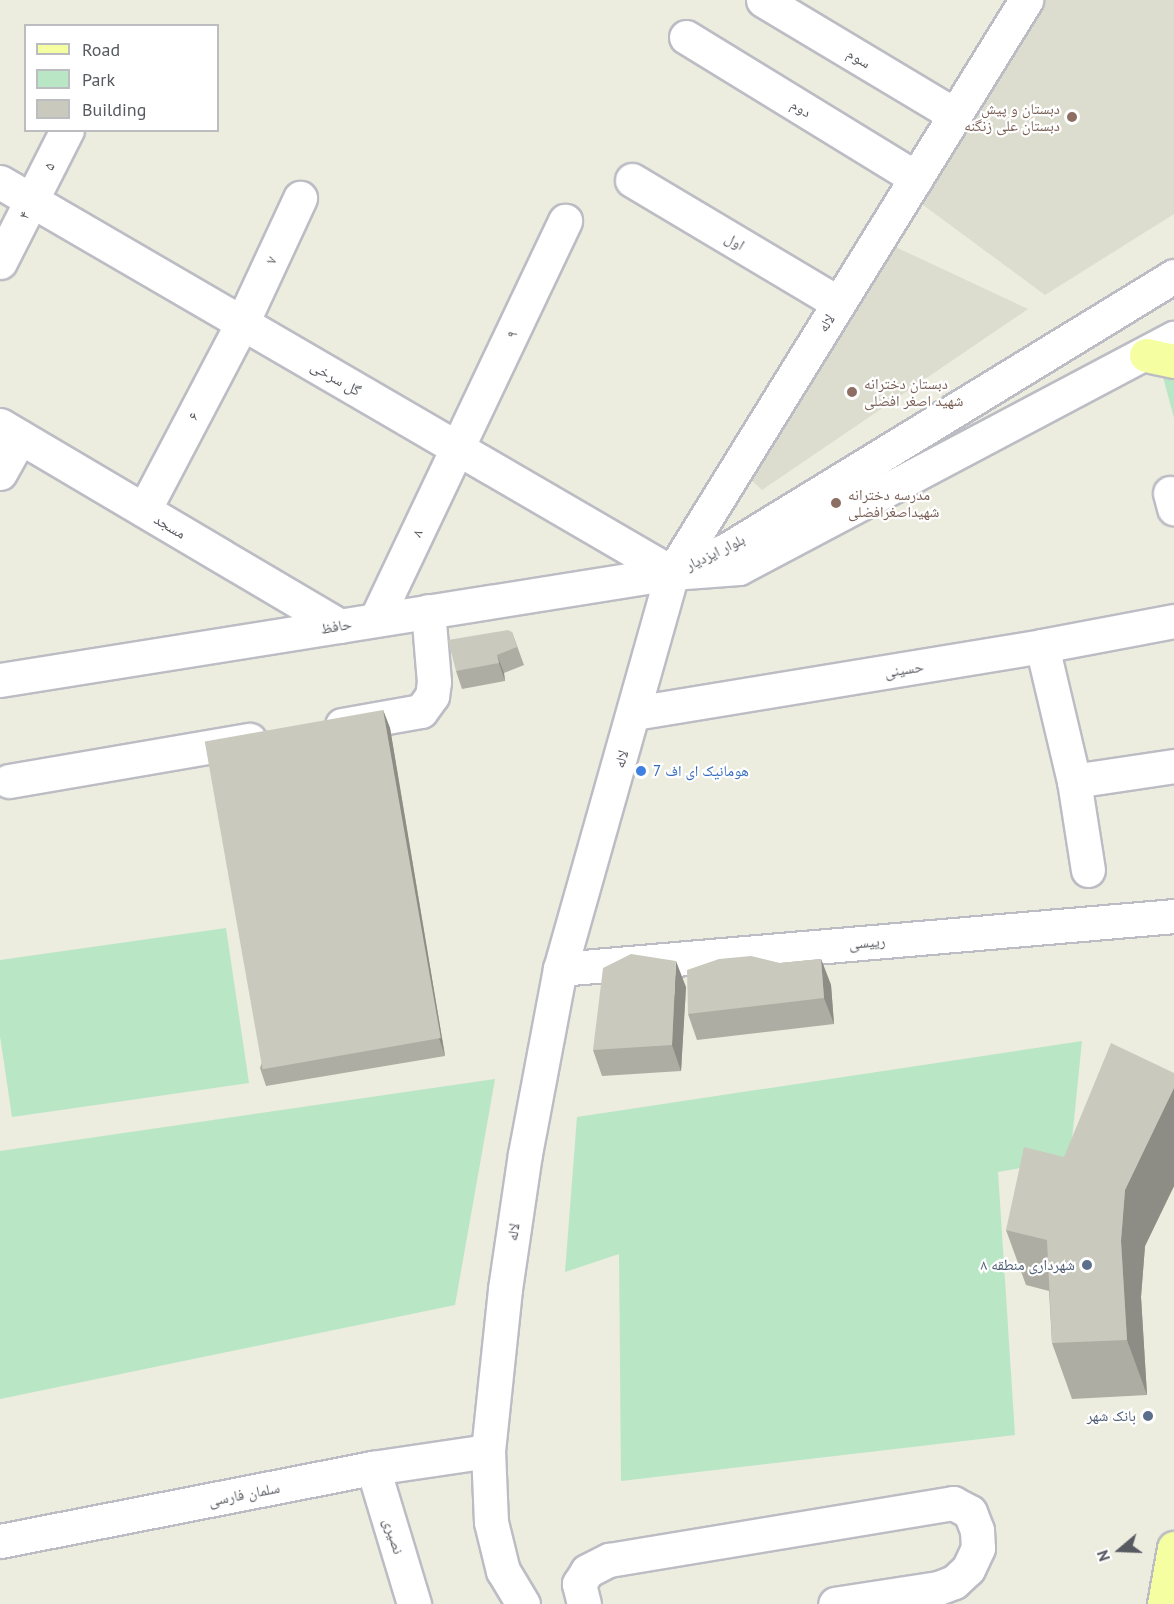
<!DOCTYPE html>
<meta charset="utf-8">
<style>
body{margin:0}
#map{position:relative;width:1174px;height:1604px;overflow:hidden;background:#ececdf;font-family:"PT Sans","Noto Naskh Arabic",sans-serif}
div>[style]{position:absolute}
.education>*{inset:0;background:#dcddce}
.green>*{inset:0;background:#b9e6c5}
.roads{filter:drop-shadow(2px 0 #bcbdc4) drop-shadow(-2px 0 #bcbdc4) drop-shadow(0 2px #bcbdc4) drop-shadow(0 -2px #bcbdc4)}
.minor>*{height:33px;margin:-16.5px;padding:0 16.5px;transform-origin:16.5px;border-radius:16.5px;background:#fff}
.major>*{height:33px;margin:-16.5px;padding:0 16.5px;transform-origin:16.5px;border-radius:16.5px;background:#f5ffa1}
.wall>*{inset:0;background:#aeada3}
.shaded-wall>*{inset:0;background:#8d8d85}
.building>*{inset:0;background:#cac9be;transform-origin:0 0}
.dots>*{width:16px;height:16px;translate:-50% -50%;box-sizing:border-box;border:3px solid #fff;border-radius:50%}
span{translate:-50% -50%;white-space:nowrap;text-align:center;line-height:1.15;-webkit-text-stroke:4.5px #fff;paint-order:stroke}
.street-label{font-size:15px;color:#585a61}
.education-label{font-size:15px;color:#785e54}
.right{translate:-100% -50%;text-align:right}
.left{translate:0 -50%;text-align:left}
.shop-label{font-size:15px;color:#366cbe}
.service-label{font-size:15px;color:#4e5e75}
.legend{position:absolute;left:24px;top:24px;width:195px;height:108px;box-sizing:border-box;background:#fff;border:2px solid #bcbdc0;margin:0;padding:8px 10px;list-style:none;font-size:18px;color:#585a61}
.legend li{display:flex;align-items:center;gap:12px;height:30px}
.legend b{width:30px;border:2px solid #bcbdc0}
.north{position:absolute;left:1090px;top:1520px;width:60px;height:60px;-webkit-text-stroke:4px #fff;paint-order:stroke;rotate:251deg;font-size:16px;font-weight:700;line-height:24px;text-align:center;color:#585a61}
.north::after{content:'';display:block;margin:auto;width:21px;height:27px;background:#585a61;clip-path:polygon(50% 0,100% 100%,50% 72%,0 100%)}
</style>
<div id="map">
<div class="education">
<div style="clip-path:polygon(1040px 0,1174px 0,1174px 214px,1045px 295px,919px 202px)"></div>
<div style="clip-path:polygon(889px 244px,1028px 309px,762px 490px,747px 476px)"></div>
</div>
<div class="green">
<div style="clip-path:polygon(1159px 362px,1174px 366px,1174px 418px)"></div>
<div style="clip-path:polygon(226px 928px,249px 1083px,12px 1117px,0 1036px,0 960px)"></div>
<div style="clip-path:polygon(1082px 1041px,1070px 1159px,998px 1172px,1015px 1435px,621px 1481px,619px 1254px,565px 1272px,577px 1117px)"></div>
<div style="clip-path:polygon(495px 1079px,455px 1305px,0 1399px,0 1151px)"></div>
</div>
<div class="roads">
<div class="minor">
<div style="left:763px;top:0;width:224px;rotate:30.9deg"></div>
<div style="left:686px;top:37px;width:270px;rotate:31.5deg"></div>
<div style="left:632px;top:180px;width:240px;rotate:30.8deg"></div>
<div style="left:0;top:182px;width:777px;rotate:30.19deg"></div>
<div style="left:0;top:262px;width:148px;rotate:-63.1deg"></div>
<div style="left:0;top:425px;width:395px;rotate:30.6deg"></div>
<div style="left:0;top:473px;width:41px;rotate:-60.9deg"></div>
<div style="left:1170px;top:493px;width:16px;rotate:75deg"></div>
<div style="left:144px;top:510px;width:211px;rotate:-62.3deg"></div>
<div style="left:242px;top:323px;width:138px;rotate:-65.1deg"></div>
<div style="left:698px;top:562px;width:33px;rotate:-23deg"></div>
<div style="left:728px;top:549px;width:523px;rotate:-31.47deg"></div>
<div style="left:376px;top:619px;width:441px;rotate:-64.6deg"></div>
<div style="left:1042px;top:646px;width:139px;rotate:76.7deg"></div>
<div style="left:1074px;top:781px;width:90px;rotate:81.1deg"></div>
<div style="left:0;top:680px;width:680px;rotate:-9.05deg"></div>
<div style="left:672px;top:573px;width:67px;rotate:-4.3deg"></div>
<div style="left:739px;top:568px;width:492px;rotate:-27.9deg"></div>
<div style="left:634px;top:713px;width:413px;rotate:-9.3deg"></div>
<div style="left:1042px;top:646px;width:134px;rotate:-10.7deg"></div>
<div style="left:342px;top:725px;width:80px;rotate:-10deg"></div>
<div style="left:421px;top:711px;width:19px;rotate:-54deg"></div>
<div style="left:432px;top:696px;width:14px;rotate:-82deg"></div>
<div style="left:434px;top:682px;width:71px;rotate:-94.8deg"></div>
<div style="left:9px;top:781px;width:244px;rotate:-9.7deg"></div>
<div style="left:1074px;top:781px;width:101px;rotate:-8.5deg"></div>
<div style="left:560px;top:969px;width:616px;rotate:-4.93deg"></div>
<div style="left:373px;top:1468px;width:142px;rotate:73.2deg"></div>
<div style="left:0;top:1541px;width:380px;rotate:-11.1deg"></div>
<div style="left:373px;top:1468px;width:116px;rotate:-8.4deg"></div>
<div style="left:523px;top:1604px;width:39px;rotate:-121deg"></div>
<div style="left:503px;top:1571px;width:50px;rotate:-103.8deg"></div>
<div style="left:491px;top:1522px;width:71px;rotate:-92.4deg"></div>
<div style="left:488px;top:1451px;width:163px;rotate:-84deg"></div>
<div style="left:505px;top:1289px;width:136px;rotate:-81.6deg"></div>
<div style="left:525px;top:1154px;width:188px;rotate:-79.3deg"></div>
<div style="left:560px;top:969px;width:412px;rotate:-74.2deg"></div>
<div style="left:672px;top:573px;width:674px;rotate:-58.29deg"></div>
<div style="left:584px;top:1604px;width:21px;rotate:-104deg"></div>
<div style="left:579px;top:1584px;width:15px;rotate:-58deg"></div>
<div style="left:587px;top:1571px;width:25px;rotate:-27deg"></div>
<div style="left:609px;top:1560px;width:349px;rotate:-9.4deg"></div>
<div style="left:953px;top:1503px;width:19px;rotate:28deg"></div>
<div style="left:970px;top:1512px;width:19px;rotate:69deg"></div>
<div style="left:977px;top:1530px;width:18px;rotate:87deg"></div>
<div style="left:978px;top:1548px;width:23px;rotate:115deg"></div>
<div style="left:968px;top:1569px;width:19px;rotate:137deg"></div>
<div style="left:954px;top:1582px;width:17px;rotate:159deg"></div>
<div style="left:938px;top:1588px;width:104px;rotate:171.2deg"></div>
</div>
<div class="major">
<div style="left:1146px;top:355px;width:29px;rotate:12deg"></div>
<div style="left:1164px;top:1604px;width:57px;rotate:-79.9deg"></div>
</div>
</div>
<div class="wall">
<div style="clip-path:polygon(512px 632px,524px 665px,504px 673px,505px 681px,462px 689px,456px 671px)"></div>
<div style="clip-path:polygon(383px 710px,390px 728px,445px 1056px,266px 1086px,260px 1068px)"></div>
<div style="clip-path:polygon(821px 959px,831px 985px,834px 1024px,697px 1040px,688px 1014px,780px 963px)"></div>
<div style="clip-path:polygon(686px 987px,681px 1071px,602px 1076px,593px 1050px)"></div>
<div style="clip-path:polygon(1174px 1073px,1174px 1186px,1145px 1246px,1141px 1297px,1147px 1395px,1072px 1399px,1052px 1343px,1049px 1291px,1026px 1285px,1006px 1230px,1064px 1157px)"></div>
</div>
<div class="shaded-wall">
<div style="clip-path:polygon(497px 655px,504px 673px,505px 681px,499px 663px)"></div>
<div style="clip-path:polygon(383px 710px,390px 728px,445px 1056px,439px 1038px)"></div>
<div style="clip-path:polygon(821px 959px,831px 985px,834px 1024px,824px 998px)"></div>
<div style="clip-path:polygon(676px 961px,686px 987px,681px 1071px,672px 1045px)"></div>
<div style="clip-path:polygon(1174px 1088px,1174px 1186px,1145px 1246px,1141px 1297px,1147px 1395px,1127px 1340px,1121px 1241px,1125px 1190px)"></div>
</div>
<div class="building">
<div style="clip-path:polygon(508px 630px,512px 632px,517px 647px,497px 655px,499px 663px,456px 671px,448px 640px)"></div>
<div style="left:383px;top:710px;width:333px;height:181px;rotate:80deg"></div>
<div style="clip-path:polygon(631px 954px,676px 961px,672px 1045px,593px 1050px,603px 968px)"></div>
<div style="clip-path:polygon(751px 956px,780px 963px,821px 959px,824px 998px,688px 1014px,687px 970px,719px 959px)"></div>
<div style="clip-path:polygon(1111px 1043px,1174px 1073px,1174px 1088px,1125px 1190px,1121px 1241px,1127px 1340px,1052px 1343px,1047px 1240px,1006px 1230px,1024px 1147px,1064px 1157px)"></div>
</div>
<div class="dots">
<div style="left:1072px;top:117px;background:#8d6e63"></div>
<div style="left:852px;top:392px;background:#8d6e63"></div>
<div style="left:836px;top:503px;background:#8d6e63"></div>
<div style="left:641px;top:771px;background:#3f7fe0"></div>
<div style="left:1087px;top:1265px;background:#5c6f8a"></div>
<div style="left:1148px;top:1416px;background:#5c6f8a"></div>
</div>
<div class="street-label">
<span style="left:859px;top:58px;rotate:31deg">سوم</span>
<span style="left:801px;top:108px;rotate:31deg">دوم</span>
<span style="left:49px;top:166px;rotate:-63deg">۵</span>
<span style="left:24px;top:215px;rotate:-63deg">۴</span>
<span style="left:735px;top:241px;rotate:31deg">اول</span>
<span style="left:271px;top:260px;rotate:-65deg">۷</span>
<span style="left:826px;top:323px;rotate:-58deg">لاله</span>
<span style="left:511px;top:334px;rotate:-65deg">۹</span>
<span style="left:336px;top:378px;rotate:30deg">گل سرخی</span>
<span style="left:193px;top:416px;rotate:-62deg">۶</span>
<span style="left:170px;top:526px;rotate:31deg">مسجد</span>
<span style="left:417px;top:533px;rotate:-65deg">۸</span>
<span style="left:715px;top:552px;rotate:-26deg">بلوار ایزدیار</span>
<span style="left:336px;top:626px;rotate:-10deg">حافظ</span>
<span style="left:904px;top:669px;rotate:-9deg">حسینی</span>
<span style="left:621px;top:759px;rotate:-74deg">لاله</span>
<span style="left:867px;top:942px;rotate:-5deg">رییسی</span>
<span style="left:513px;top:1232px;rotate:-82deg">لاله</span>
<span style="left:244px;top:1494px;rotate:-11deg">سلمان فارسی</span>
<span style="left:394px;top:1536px;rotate:73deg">نصیری</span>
</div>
<div class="education-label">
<span class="right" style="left:1060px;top:117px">دبستان و پیش<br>دبستان علی زنگنه</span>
<span class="left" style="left:864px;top:392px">دبستان دخترانه<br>شهید اصغر افضلی</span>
<span class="left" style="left:848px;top:503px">مدرسه دخترانه<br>شهیداصغرافضلی</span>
</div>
<div class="shop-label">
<span class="left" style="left:653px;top:771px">هومانیک ای اف 7</span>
</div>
<div class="service-label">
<span class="right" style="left:1075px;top:1265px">شهرداری منطقه ۸</span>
<span class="right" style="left:1136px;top:1416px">بانک شهر</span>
</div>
<ul class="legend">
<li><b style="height:8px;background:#f5ffa1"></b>Road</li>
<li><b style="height:16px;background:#b9e6c5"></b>Park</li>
<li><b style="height:16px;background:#cac9be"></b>Building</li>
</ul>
<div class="north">N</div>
</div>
